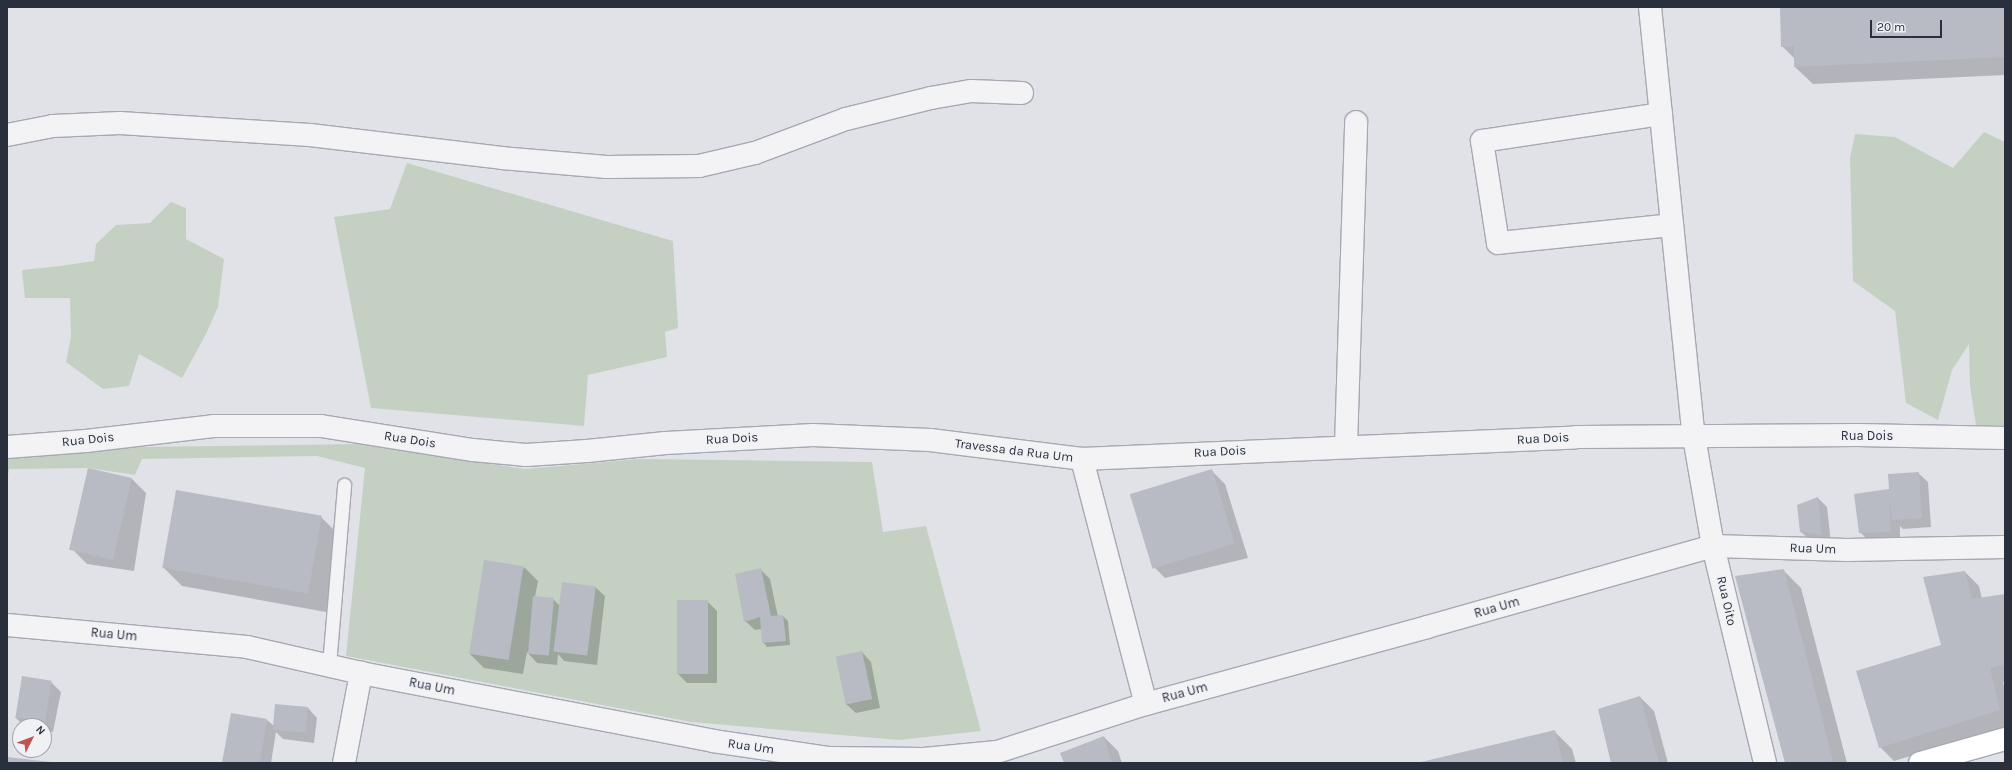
<!DOCTYPE html>
<style>
body{margin:0}
#map{position:relative;width:2012px;height:770px;overflow:hidden;background:#e0e2e8;font-family:Karla,sans-serif}
div>[style]{position:absolute}
.green>*{inset:0;background:#c4d1c2}
.shadow>*{inset:0;background:#0003}
.building>*{inset:0;background:#b8bbc4;transform-origin:0 0}
.roads{filter:drop-shadow(1px 0 #a6a9b2) drop-shadow(-1px 0 #a6a9b2) drop-shadow(0 1px #a6a9b2) drop-shadow(0 -1px #a6a9b2)}
.service>*{height:13px;margin:-6.5px;padding:0 6.5px;transform-origin:6.5px;border-radius:6.5px;background:#f3f3f6}
.minor>*{height:22px;margin:-11px;padding:0 11px;transform-origin:11px;border-radius:11px;background:#f3f3f6}
.secondary>*{height:22px;margin:-11px;padding:0 11px;transform-origin:11px;border-radius:11px;background:#fff}
span{translate:-50% -50%;white-space:nowrap;text-align:center;line-height:1.15;-webkit-text-stroke:3px #f0f1f5;paint-order:stroke}
.street-label{font-size:13px;color:#2a2f3e}
.frame{position:absolute;inset:0;border:8px solid #2a2f3e;pointer-events:none}
.north{position:absolute;left:12px;top:718px;width:40px;height:40px;box-sizing:border-box;background:#f0f1f5;border:1px solid #a1a3ac;border-radius:50%;rotate:48deg;font-size:11px;font-weight:700;line-height:16px;text-align:center;color:#2a2f3e}
.north::after{content:'';display:block;margin:auto;width:14px;height:18px;background:#c15153;clip-path:polygon(50% 0,100% 100%,50% 72%,0 100%)}
.scale{position:absolute;left:1870px;top:20px;width:72px;height:18px;box-sizing:border-box;border:2px solid #2a2f3e;border-top:0;padding-left:5px;font-size:12px;line-height:14px;white-space:nowrap;color:#2a2f3e;-webkit-text-stroke:3px #f0f1f5;paint-order:stroke}
</style>
<div id="map">
<div class="green">
<div style="clip-path:polygon(1984px 132px,2005px 142px,2005px 426px,1976px 425px,1970px 386px,1969px 344px,1952px 370px,1938px 420px,1906px 403px,1895px 311px,1853px 281px,1850px 158px,1855px 134px,1895px 137px,1953px 168px)"></div>
<div style="clip-path:polygon(407px 163px,673px 241px,678px 328px,665px 332px,667px 357px,588px 375px,584px 426px,371px 408px,334px 217px,390px 209px)"></div>
<div style="clip-path:polygon(171px 202px,186px 208px,186px 239px,224px 259px,218px 307px,206px 334px,182px 378px,139px 354px,129px 386px,103px 389px,66px 362px,71px 337px,70px 298px,25px 298px,22px 270px,60px 266px,94px 261px,96px 244px,116px 225px,150px 223px)"></div>
<div style="clip-path:polygon(359px 444px,525px 469px,639px 459px,872px 462px,883px 532px,926px 526px,981px 731px,899px 740px,691px 722px,346px 656px,365px 468px,317px 456px,142px 459px,135px 475px,88px 468px,9px 469px,7px 481px,7px 455px,140px 447px)"></div>
</div>
<div class="shadow">
<div style="clip-path:polygon(1781px 7px,2005px 7px,2005px 75px,1813px 84px,1795px 67px,1795px 59px,1782px 46px)"></div>
<div style="clip-path:polygon(88px 469px,132px 479px,146px 493px,134px 571px,87px 564px,73px 550px)"></div>
<div style="clip-path:polygon(1211px 470px,1225px 484px,1248px 558px,1165px 578px,1151px 564px)"></div>
<div style="clip-path:polygon(1918px 473px,1928px 482px,1931px 527px,1903px 529px,1900px 526px,1900px 541px,1870px 542px,1860px 532px,1890px 490px)"></div>
<div style="clip-path:polygon(1818px 498px,1827px 507px,1831px 544px,1811px 541px,1801px 532px)"></div>
<div style="clip-path:polygon(321px 517px,339px 535px,326px 612px,182px 586px,164px 568px)"></div>
<div style="clip-path:polygon(524px 567px,538px 581px,535px 597px,553px 599px,560px 606px,595px 587px,605px 596px,597px 665px,564px 661px,558px 654px,557px 665px,537px 663px,527px 652px,523px 674px,484px 668px,470px 654px)"></div>
<div style="clip-path:polygon(761px 570px,770px 579px,778px 617px,783px 616px,788px 621px,790px 645px,767px 647px,763px 642px,762px 629px,755px 630px,745px 621px)"></div>
<div style="clip-path:polygon(1783px 570px,1801px 588px,1847px 763px,1786px 763px)"></div>
<div style="clip-path:polygon(1965px 572px,1979px 586px,1982px 599px,2005px 595px,2005px 681px,2003px 682px,2005px 690px,2005px 727px,1894px 761px,1880px 747px,1942px 646px)"></div>
<div style="clip-path:polygon(707px 601px,717px 611px,717px 683px,687px 683px,678px 674px)"></div>
<div style="clip-path:polygon(862px 652px,871px 662px,880px 708px,856px 713px,846px 704px,837px 657px)"></div>
<div style="clip-path:polygon(51px 682px,61px 692px,53px 732px,44px 730px,44px 726px,24px 726px,15px 717px)"></div>
<div style="clip-path:polygon(1640px 697px,1654px 711px,1668px 763px,1612px 763px)"></div>
<div style="clip-path:polygon(308px 708px,317px 718px,314px 743px,283px 739px,276px 732px,271px 763px,223px 763px,232px 714px,267px 720px,274px 726px)"></div>
<div style="clip-path:polygon(1554px 731px,1572px 749px,1576px 763px,1419px 763px)"></div>
<div style="clip-path:polygon(1104px 737px,1118px 751px,1122px 763px,1065px 763px)"></div>
</div>
<div class="building">
<div style="clip-path:polygon(1780px 7px,2005px 7px,2005px 57px,1794px 67px,1794px 46px,1781px 47px)"></div>
<div style="left:88px;top:468px;width:45px;height:84px;rotate:13deg"></div>
<div style="left:1212px;top:469px;width:78px;height:86px;rotate:73deg"></div>
<div style="clip-path:polygon(1919px 472px,1922px 518px,1892px 520px,1889px 496px,1891px 532px,1859px 533px,1854px 494px,1889px 489px,1888px 474px)"></div>
<div style="left:176px;top:490px;width:148px;height:79px;rotate:10deg"></div>
<div style="clip-path:polygon(1818px 497px,1822px 535px,1800px 532px,1797px 505px)"></div>
<div style="left:484px;top:560px;width:40px;height:95px;rotate:9deg"></div>
<div style="clip-path:polygon(761px 568px,771px 616px,783px 615px,786px 641px,762px 643px,760px 617px,744px 622px,735px 574px)"></div>
<div style="clip-path:polygon(1784px 569px,1833px 761px,1818px 763px,1785px 763px,1735px 576px)"></div>
<div style="clip-path:polygon(1965px 571px,1972px 599px,2005px 594px,2005px 664px,1990px 668px,2000px 710px,1879px 748px,1856px 671px,1941px 645px,1923px 577px)"></div>
<div style="left:562px;top:582px;width:34px;height:70px;rotate:7deg"></div>
<div style="left:533px;top:596px;width:21px;height:58px;rotate:5deg"></div>
<div style="left:677px;top:600px;width:31px;height:74px"></div>
<div style="left:862px;top:651px;width:49px;height:27px;rotate:78deg"></div>
<div style="left:22px;top:676px;width:30px;height:42px;rotate:9deg"></div>
<div style="clip-path:polygon(1640px 696px,1659px 763px,1611px 763px,1598px 709px)"></div>
<div style="left:275px;top:704px;width:33px;height:26px;rotate:5deg"></div>
<div style="clip-path:polygon(231px 713px,267px 719px,260px 763px,222px 763px)"></div>
<div style="clip-path:polygon(1555px 730px,1563px 763px,1421px 763px,1421px 762px)"></div>
<div style="clip-path:polygon(1104px 736px,1112px 763px,1064px 763px,1060px 753px)"></div>
<div style="clip-path:polygon(7px 757px,51px 762px,51px 763px,7px 763px)"></div>
</div>
<div class="roads">
<div class="service">
<div style="left:329px;top:665px;width:181px;rotate:-85.2deg"></div>
</div>
<div class="minor">
<div style="left:1650px;top:7px;width:432px;rotate:84.2deg"></div>
<div style="left:1694px;top:437px;width:111px;rotate:80.1deg"></div>
<div style="left:1713px;top:546px;width:223px;rotate:76.5deg"></div>
<div style="left:1661px;top:114px;width:181px;rotate:171.4deg"></div>
<div style="left:1482px;top:141px;width:103px;rotate:81.1deg"></div>
<div style="left:1498px;top:243px;width:175px;rotate:-5.9deg"></div>
<div style="left:7px;top:135px;width:47px;rotate:-11.1deg"></div>
<div style="left:53px;top:126px;width:67px;rotate:-2.6deg"></div>
<div style="left:120px;top:123px;width:190px;rotate:3.6deg"></div>
<div style="left:310px;top:135px;width:193px;rotate:6.8deg"></div>
<div style="left:502px;top:158px;width:105px;rotate:4.9deg"></div>
<div style="left:607px;top:167px;width:92px;rotate:-0.6deg"></div>
<div style="left:699px;top:166px;width:57px;rotate:-13.1deg"></div>
<div style="left:755px;top:153px;width:97px;rotate:-20.5deg"></div>
<div style="left:846px;top:119px;width:88px;rotate:-13.9deg"></div>
<div style="left:931px;top:98px;width:41px;rotate:-9.9deg"></div>
<div style="left:971px;top:91px;width:51px;rotate:2.2deg"></div>
<div style="left:1346px;top:446px;width:324px;rotate:-88.2deg"></div>
<div style="left:7px;top:447px;width:79px;rotate:-4.3deg"></div>
<div style="left:86px;top:441px;width:128px;rotate:-6.7deg"></div>
<div style="left:213px;top:426px;width:108px"></div>
<div style="left:321px;top:426px;width:154px;rotate:9deg"></div>
<div style="left:473px;top:450px;width:53px;rotate:5.4deg"></div>
<div style="left:526px;top:455px;width:61px;rotate:-3.8deg"></div>
<div style="left:587px;top:451px;width:79px;rotate:-5.8deg"></div>
<div style="left:666px;top:443px;width:147px;rotate:-3.1deg"></div>
<div style="left:813px;top:435px;width:117px;rotate:2.4deg"></div>
<div style="left:930px;top:440px;width:153px;rotate:7.1deg"></div>
<div style="left:1082px;top:459px;width:253px;rotate:75.4deg"></div>
<div style="left:1082px;top:459px;width:494px;rotate:-2.5deg"></div>
<div style="left:1576px;top:437px;width:282px;rotate:-0.4deg"></div>
<div style="left:1858px;top:435px;width:147px;rotate:1.2deg"></div>
<div style="left:7px;top:625px;width:241px;rotate:5.2deg"></div>
<div style="left:247px;top:647px;width:117px;rotate:12.8deg"></div>
<div style="left:361px;top:673px;width:359px;rotate:10.9deg"></div>
<div style="left:713px;top:741px;width:116px;rotate:8.4deg"></div>
<div style="left:828px;top:758px;width:96px;rotate:0.6deg"></div>
<div style="left:924px;top:759px;width:73px;rotate:-5.5deg"></div>
<div style="left:997px;top:752px;width:157px;rotate:-17.9deg"></div>
<div style="left:1146px;top:704px;width:291px;rotate:-15.3deg"></div>
<div style="left:1427px;top:627px;width:297px;rotate:-15.8deg"></div>
<div style="left:1713px;top:546px;width:134px;rotate:1.7deg"></div>
<div style="left:1847px;top:550px;width:158px;rotate:-1.1deg"></div>
<div style="left:344px;top:763px;width:92px;rotate:-79.3deg"></div>
</div>
<div class="secondary">
<div style="left:1920px;top:763px;width:88px;rotate:-15.8deg"></div>
</div>
</div>
<div class="street-label">
<span style="left:1867px;top:436px">Rua Dois</span>
<span style="left:732px;top:439px;rotate:-3deg">Rua Dois</span>
<span style="left:1543px;top:439px;rotate:-3deg">Rua Dois</span>
<span style="left:88px;top:440px;rotate:-6deg">Rua Dois</span>
<span style="left:410px;top:440px;rotate:9deg">Rua Dois</span>
<span style="left:1014px;top:451px;rotate:7deg">Travessa da Rua Um</span>
<span style="left:1220px;top:452px;rotate:-3deg">Rua Dois</span>
<span style="left:1813px;top:549px;rotate:2deg">Rua Um</span>
<span style="left:1726px;top:601px;rotate:77deg">Rua Oito</span>
<span style="left:1497px;top:608px;rotate:-16deg">Rua Um</span>
<span style="left:114px;top:635px;rotate:5deg">Rua Um</span>
<span style="left:432px;top:687px;rotate:11deg">Rua Um</span>
<span style="left:1185px;top:693px;rotate:-15deg">Rua Um</span>
<span style="left:751px;top:747px;rotate:8deg">Rua Um</span>
</div>
<div class="frame"></div>
<div class="north">N</div>
<div class="scale">20 m</div>
</div>
